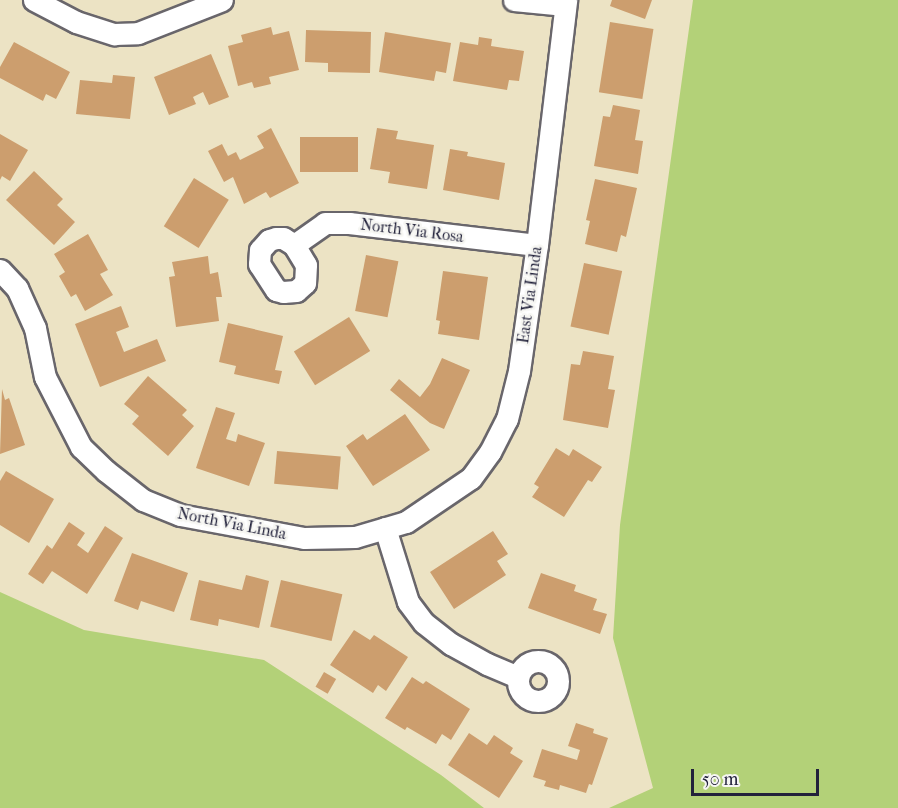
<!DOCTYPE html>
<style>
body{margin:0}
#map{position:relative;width:898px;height:808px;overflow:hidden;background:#ece3c4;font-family:"IM FELL French Canon",serif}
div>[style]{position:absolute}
.green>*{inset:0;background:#b3d178}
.building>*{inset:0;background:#cc9e6e;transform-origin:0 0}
.roads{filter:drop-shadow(2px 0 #69666b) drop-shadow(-2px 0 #69666b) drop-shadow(0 2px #69666b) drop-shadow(0 -2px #69666b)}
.minor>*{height:21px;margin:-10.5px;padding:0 10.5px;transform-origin:10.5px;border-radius:10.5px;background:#fff}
.minor>.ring{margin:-10.5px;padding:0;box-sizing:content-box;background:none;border:21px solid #fff;border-radius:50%}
span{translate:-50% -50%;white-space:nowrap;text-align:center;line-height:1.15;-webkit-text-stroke:5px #f6f6f2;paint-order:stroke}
.street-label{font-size:16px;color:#22223b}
.scale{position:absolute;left:691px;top:769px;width:128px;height:27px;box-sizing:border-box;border:3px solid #22223b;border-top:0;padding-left:8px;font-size:18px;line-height:21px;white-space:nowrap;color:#22223b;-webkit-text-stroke:4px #f6f6f2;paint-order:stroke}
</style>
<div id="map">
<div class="green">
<div style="clip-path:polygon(693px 0,898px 0,898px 808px,609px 808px,653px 788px,613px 638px,620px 525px)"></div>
<div style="clip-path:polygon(0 592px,84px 630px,264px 660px,441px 775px,484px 808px,0 808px)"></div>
</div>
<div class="building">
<div style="clip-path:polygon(612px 0,652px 0,645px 19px,610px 6px)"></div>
<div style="left:610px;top:22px;width:44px;height:71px;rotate:9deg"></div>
<div style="clip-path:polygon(271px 27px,273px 35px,289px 31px,299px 70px,269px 77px,271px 84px,254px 88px,252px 82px,238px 86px,228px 46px,243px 42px,241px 35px)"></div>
<div style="clip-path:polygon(306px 30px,371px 32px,370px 73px,328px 72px,328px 63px,305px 62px)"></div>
<div style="clip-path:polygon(385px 32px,451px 43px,446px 73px,436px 71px,434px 81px,379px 72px)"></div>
<div style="clip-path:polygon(479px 37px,492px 39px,491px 46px,524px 51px,519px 81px,509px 80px,507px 90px,453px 81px,460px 42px,478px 45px)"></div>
<div style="clip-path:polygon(14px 42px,70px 72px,56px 99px,46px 94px,43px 101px,0 78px,0 67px)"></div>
<div style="clip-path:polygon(211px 54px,229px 97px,209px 105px,203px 92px,193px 97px,196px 104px,169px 115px,154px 77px)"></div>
<div style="clip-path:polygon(113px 75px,135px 77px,130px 119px,76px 114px,80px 80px,112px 83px)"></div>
<div style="clip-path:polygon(613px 105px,640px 110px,635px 140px,643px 141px,638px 174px,594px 166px,603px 116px,610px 117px)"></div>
<div style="clip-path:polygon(271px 128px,299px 183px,270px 198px,266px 192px,244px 204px,233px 177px,224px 182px,208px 151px,222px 144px,228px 156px,236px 152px,240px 160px,264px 148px,257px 136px)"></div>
<div style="clip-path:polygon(377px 128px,398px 131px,396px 139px,434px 145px,427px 189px,388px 183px,390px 172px,370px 169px)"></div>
<div style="clip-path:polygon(0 134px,28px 150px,10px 181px,2px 176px,0 180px)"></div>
<div style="left:300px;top:137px;width:58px;height:35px"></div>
<div style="clip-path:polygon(450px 149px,468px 152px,467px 156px,505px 163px,499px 200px,443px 190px)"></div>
<div style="clip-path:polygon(34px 171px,63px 199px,57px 205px,75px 222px,54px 245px,6px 200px)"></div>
<div style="left:194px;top:178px;width:41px;height:57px;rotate:32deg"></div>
<div style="clip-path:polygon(595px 179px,637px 188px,626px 237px,621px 235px,617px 252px,585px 244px,590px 221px,586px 220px)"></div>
<div style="clip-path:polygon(88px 234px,108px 270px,100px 274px,113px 295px,85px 311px,76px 294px,71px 297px,59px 276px,65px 272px,54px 254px)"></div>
<div style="left:366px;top:255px;width:33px;height:57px;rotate:11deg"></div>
<div style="clip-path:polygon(208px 256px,210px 274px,218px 272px,222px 297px,216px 297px,219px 321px,176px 327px,169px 277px,175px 276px,172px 262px)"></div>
<div style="left:584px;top:263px;width:39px;height:65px;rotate:12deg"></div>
<div style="clip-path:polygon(443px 271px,488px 277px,479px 340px,438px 334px,440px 321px,436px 320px)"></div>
<div style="clip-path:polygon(121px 306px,129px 327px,116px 332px,124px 352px,157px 339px,166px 361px,100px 387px,75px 324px)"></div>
<div style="left:349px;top:317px;width:40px;height:65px;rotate:58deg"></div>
<div style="clip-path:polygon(228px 323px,283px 336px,275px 370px,282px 371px,279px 384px,234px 374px,236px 366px,219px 362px)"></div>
<div style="clip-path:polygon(583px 351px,614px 356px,608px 389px,615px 390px,608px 428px,563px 420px,571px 364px,580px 365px)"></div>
<div style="clip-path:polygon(442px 358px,470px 370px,444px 429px,430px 423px,390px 390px,399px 379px,420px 397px,430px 384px)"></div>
<div style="clip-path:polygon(148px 376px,187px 410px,182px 415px,194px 426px,168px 456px,132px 424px,139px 416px,124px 404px)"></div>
<div style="clip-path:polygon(2px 389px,5px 400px,9px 398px,25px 445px,0 454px)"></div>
<div style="clip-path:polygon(216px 407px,235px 413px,226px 439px,236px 442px,238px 434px,265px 443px,249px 486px,196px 468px)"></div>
<div style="clip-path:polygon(405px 414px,430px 450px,373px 486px,346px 446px,363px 434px,367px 440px)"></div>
<div style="clip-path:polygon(556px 448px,569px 456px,573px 449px,602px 467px,592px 482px,588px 480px,564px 517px,532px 497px,539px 487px,534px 484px)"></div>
<div style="left:277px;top:451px;width:64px;height:33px;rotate:5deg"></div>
<div style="clip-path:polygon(6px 471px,54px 499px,29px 543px,0 525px,0 481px)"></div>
<div style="clip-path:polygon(69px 522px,85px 533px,77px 545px,88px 553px,105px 526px,123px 538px,87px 594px,52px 571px,43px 584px,28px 574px,47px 545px,52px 549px)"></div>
<div style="clip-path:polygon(493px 531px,508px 554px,497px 561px,506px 575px,454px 609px,430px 572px)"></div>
<div style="clip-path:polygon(132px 553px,188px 573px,174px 612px,141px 601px,138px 610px,114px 601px)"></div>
<div style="clip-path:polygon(541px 573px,576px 585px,574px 591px,597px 599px,593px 610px,607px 614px,600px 634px,528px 608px)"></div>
<div style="clip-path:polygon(246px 575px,269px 581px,259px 628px,219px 619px,218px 626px,190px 620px,199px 580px,242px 590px)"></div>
<div style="left:281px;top:580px;width:63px;height:48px;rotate:13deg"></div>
<div style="clip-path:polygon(354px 630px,370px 640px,374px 635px,408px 657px,386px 691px,378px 685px,373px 693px,330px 665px)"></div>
<div style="left:324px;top:672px;width:14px;height:17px;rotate:30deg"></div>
<div style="clip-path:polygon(412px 677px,423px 684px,426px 681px,470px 709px,451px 740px,442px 734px,436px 744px,407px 727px,405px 730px,385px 718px)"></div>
<div style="clip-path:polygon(576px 723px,594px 729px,593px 733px,608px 738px,592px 785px,589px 784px,586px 793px,560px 785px,559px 790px,544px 786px,546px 781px,533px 777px,542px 749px,577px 760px,580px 750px,568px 746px)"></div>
<div style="clip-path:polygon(469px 733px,487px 745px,494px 735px,513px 748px,510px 753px,523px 761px,499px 798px,448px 765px)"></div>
</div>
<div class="roads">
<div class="minor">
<div style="left:34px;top:0;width:47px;rotate:27.6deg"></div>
<div style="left:76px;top:22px;width:40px;rotate:18deg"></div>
<div style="left:114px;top:34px;width:24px;rotate:-2deg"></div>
<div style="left:138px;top:33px;width:90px;rotate:-21.4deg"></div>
<div style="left:514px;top:0;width:51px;rotate:5.6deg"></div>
<div style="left:276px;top:238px;width:7px"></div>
<div style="left:283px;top:238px;width:13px;rotate:32deg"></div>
<div style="left:294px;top:245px;width:23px;rotate:59deg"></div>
<div style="left:306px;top:265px;width:18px;rotate:93deg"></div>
<div style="left:305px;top:283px;width:12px;rotate:138deg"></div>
<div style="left:296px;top:291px;width:13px;rotate:176deg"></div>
<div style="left:283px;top:292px;width:7px;rotate:-164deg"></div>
<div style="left:276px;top:290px;width:31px;rotate:-123deg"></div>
<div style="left:259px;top:264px;width:14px;rotate:-86deg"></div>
<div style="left:260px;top:250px;width:13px;rotate:-48deg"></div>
<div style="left:269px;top:240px;width:7px;rotate:-16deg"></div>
<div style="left:294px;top:245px;width:38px;rotate:-35deg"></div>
<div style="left:325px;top:223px;width:24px"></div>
<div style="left:349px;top:223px;width:189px;rotate:6.7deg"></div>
<div style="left:0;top:270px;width:25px;rotate:47deg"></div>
<div style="left:17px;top:288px;width:44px;rotate:65.8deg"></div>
<div style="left:35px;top:328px;width:50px;rotate:78.5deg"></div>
<div style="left:45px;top:377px;width:79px;rotate:62.8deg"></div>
<div style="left:81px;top:447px;width:35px;rotate:44deg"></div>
<div style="left:106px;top:471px;width:47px;rotate:38.1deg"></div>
<div style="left:143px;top:500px;width:40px;rotate:22deg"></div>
<div style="left:180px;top:515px;width:126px;rotate:10.5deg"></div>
<div style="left:304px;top:538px;width:51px;rotate:-1.1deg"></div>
<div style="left:355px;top:537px;width:53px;rotate:-16.4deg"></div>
<div style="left:406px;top:522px;width:78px;rotate:-34.1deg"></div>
<div style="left:471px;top:478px;width:32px;rotate:-54deg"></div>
<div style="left:490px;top:452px;width:37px;rotate:-63deg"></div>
<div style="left:507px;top:419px;width:49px;rotate:-76deg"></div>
<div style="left:519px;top:371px;width:127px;rotate:-81.9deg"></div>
<div style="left:537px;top:245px;width:247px;rotate:-83.2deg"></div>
<div style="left:385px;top:528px;width:77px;rotate:72.7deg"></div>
<div style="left:408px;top:602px;width:26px;rotate:53deg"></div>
<div style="left:424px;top:623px;width:34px;rotate:38deg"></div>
<div style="left:451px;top:644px;width:41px;rotate:29.1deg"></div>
<div style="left:487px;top:664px;width:34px;rotate:23deg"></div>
<div class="ring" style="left:518px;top:661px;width:19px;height:19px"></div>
</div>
</div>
<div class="street-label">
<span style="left:412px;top:231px;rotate:7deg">North Via Rosa</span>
<span style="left:530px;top:295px;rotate:-82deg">East Via Linda</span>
<span style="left:232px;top:524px;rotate:11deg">North Via Linda</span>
</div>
<div class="scale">50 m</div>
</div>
